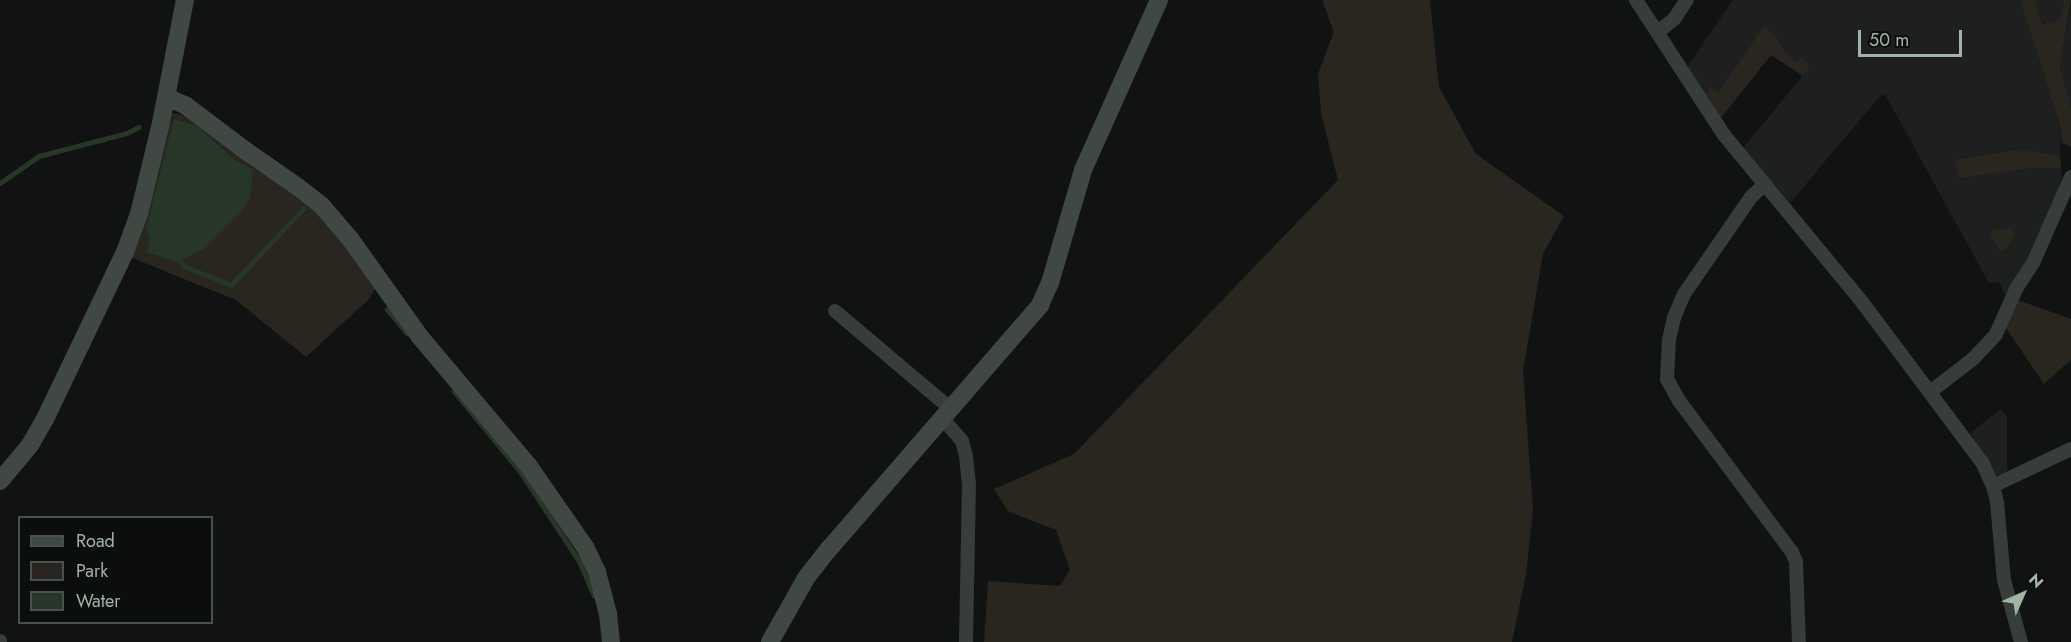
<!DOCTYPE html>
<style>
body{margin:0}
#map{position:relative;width:2071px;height:642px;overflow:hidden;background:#111312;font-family:Jost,sans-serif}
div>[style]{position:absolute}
.built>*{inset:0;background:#1d201f}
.green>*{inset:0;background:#29261f}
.water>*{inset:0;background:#273727}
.stream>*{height:4.5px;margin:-2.25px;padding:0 2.25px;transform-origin:2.25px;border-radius:2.25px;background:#273727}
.street>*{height:14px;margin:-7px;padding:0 7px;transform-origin:7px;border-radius:7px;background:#363d3a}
.secondary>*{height:18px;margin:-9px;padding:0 9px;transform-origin:9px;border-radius:9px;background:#404843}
span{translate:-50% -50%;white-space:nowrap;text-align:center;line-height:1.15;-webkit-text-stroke:5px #0c0e0d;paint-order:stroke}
.legend{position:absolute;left:18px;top:516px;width:195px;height:108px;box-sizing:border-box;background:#0c0e0d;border:2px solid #48514b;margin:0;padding:8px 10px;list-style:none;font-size:18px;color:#a1b5a7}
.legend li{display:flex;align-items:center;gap:12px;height:30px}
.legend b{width:30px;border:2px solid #48514b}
.north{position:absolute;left:1993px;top:564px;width:60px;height:60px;-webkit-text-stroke:4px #0c0e0d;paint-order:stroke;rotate:45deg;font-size:16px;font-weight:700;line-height:24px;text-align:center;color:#a1b5a7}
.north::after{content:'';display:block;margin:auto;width:21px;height:27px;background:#a1b5a7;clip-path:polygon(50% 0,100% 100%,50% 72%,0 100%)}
.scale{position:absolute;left:1858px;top:30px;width:104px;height:27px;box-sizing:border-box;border:3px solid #a1b5a7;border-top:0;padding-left:8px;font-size:18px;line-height:21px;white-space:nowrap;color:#a1b5a7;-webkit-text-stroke:4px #0c0e0d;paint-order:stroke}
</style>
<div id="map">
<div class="built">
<div style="clip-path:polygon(1733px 0,2020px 0,2061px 130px,2060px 156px,2024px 149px,1955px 159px,2031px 168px,2061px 168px,2062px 177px,2057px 193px,2025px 264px,2005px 295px,1999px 282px,1989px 283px,1886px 96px,1881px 95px,1790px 203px,1743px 148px,1810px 67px,1802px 58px,1795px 63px,1765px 26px,1718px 93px,1705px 96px,1687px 67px)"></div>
<div style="clip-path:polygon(2035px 0,2064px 0,2060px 20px,2042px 24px)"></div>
<div style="clip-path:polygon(2071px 5px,2071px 108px,2069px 108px,2060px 67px)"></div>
<div style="clip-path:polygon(2001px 409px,2007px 417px,2007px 473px,1997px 477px,1970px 433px)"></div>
</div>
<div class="green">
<div style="clip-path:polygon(1322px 0,1430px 0,1439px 87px,1476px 154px,1564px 216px,1543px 254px,1523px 371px,1533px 510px,1526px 574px,1512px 642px,984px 642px,988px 581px,1060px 586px,1070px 570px,1056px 530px,1008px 511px,994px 489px,1074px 454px,1338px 180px,1321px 113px,1318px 74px,1334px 32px)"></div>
<div style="clip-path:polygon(2020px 0,2035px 0,2042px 24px,2060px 20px,2064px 0,2071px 0,2060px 67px,2071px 108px,2071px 147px,2062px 143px,2061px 129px)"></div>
<div style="clip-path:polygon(1765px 25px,1795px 63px,1802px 57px,1810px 67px,1803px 76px,1771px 55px,1720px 119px,1705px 96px,1710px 87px,1718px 93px)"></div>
<div style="clip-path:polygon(173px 113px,185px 115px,257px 170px,302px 198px,319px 212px,377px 286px,369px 299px,306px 357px,236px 300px,130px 257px,141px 236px)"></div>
<div style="clip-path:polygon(2024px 149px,2060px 156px,2061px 168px,2031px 168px,1959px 178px,1955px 159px)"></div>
<div style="clip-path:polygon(2011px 228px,2015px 232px,2013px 238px,2007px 249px,2000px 252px,1990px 235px,1993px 230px)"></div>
<div style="clip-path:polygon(2018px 300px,2071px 319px,2071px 360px,2044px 384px,2006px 328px)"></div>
</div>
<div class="water">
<div style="clip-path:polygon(174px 119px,197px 126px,232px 158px,253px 170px,250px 198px,242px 211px,204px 249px,177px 262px,147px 252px,150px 237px,146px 229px)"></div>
</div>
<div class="stream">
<div style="left:0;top:183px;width:47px;rotate:-34.7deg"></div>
<div style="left:39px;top:156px;width:91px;rotate:-14.6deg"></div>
<div style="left:127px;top:133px;width:13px;rotate:-27deg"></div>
<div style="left:177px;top:255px;width:13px;rotate:58deg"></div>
<div style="left:184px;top:266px;width:51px;rotate:22deg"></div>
<div style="left:231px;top:285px;width:105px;rotate:-46.5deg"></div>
<div style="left:387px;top:309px;width:31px;rotate:50deg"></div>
<div style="left:454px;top:391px;width:104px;rotate:50.5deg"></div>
<div style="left:520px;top:471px;width:109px;rotate:56.6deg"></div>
<div style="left:580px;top:562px;width:36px;rotate:67deg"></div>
</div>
<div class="street">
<div style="left:1636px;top:0;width:161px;rotate:56.9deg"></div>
<div style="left:1724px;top:135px;width:217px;rotate:50.4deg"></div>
<div style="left:1862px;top:302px;width:202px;rotate:53.2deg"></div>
<div style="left:1983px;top:464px;width:24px;rotate:66deg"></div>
<div style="left:1993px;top:486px;width:16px;rotate:76deg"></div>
<div style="left:1997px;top:502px;width:78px;rotate:84.9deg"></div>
<div style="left:2004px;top:580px;width:64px;rotate:74.7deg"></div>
<div style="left:1658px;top:32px;width:21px;rotate:-39deg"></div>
<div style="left:1674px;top:19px;width:23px;rotate:-56deg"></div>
<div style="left:1765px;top:184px;width:19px;rotate:137deg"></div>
<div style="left:1751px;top:197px;width:118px;rotate:124.6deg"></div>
<div style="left:1684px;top:294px;width:26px;rotate:113deg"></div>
<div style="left:1674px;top:318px;width:23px;rotate:103deg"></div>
<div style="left:1669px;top:340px;width:39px;rotate:93deg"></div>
<div style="left:1667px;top:379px;width:26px;rotate:61deg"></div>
<div style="left:1680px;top:402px;width:187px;rotate:53.3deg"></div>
<div style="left:1792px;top:552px;width:11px;rotate:68deg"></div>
<div style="left:1796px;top:562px;width:80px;rotate:87.9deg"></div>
<div style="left:835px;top:311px;width:152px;rotate:40.2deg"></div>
<div style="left:1930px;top:392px;width:54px;rotate:-37.5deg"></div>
<div style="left:1973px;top:359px;width:34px;rotate:-47deg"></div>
<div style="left:1996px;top:334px;width:49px;rotate:-66deg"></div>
<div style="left:2016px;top:289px;width:31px;rotate:-57deg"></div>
<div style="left:2033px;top:263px;width:94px;rotate:-66.2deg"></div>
<div style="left:943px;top:419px;width:29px;rotate:49deg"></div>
<div style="left:962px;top:441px;width:16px;rotate:75deg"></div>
<div style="left:966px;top:456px;width:28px;rotate:84deg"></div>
<div style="left:969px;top:484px;width:158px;rotate:91.1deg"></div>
<div style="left:1993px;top:486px;width:86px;rotate:-25.4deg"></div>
<div style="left:0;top:641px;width:1px;rotate:90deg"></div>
</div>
<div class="secondary">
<div style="left:166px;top:97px;width:21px;rotate:23deg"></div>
<div style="left:185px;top:105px;width:76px;rotate:37deg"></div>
<div style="left:246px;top:151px;width:63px;rotate:34.7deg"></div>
<div style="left:298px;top:187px;width:31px;rotate:38deg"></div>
<div style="left:322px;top:206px;width:45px;rotate:49.5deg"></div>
<div style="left:351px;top:240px;width:120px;rotate:54.5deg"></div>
<div style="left:421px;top:338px;width:166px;rotate:49.9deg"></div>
<div style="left:528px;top:465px;width:100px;rotate:55.2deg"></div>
<div style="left:585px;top:547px;width:28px;rotate:64deg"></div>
<div style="left:597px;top:572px;width:43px;rotate:75.3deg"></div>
<div style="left:608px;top:614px;width:28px;rotate:84deg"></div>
<div style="left:0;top:481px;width:47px;rotate:-50.2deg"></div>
<div style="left:30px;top:445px;width:30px;rotate:-60deg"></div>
<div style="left:45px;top:419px;width:185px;rotate:-64.4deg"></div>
<div style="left:125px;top:252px;width:40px;rotate:-69.8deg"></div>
<div style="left:139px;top:214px;width:94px;rotate:-76.4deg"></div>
<div style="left:161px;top:123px;width:125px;rotate:-79deg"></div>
<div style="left:770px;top:642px;width:73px;rotate:-60.6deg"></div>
<div style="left:806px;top:578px;width:37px;rotate:-52deg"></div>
<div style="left:829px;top:549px;width:323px;rotate:-49.1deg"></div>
<div style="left:1040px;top:305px;width:24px;rotate:-66deg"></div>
<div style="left:1050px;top:283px;width:118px;rotate:-73.7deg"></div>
<div style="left:1083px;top:170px;width:186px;rotate:-65.9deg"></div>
</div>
<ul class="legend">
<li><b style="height:8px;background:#404843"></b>Road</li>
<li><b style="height:16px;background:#29261f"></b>Park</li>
<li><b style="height:16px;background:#273727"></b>Water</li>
</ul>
<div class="north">N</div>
<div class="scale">50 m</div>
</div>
